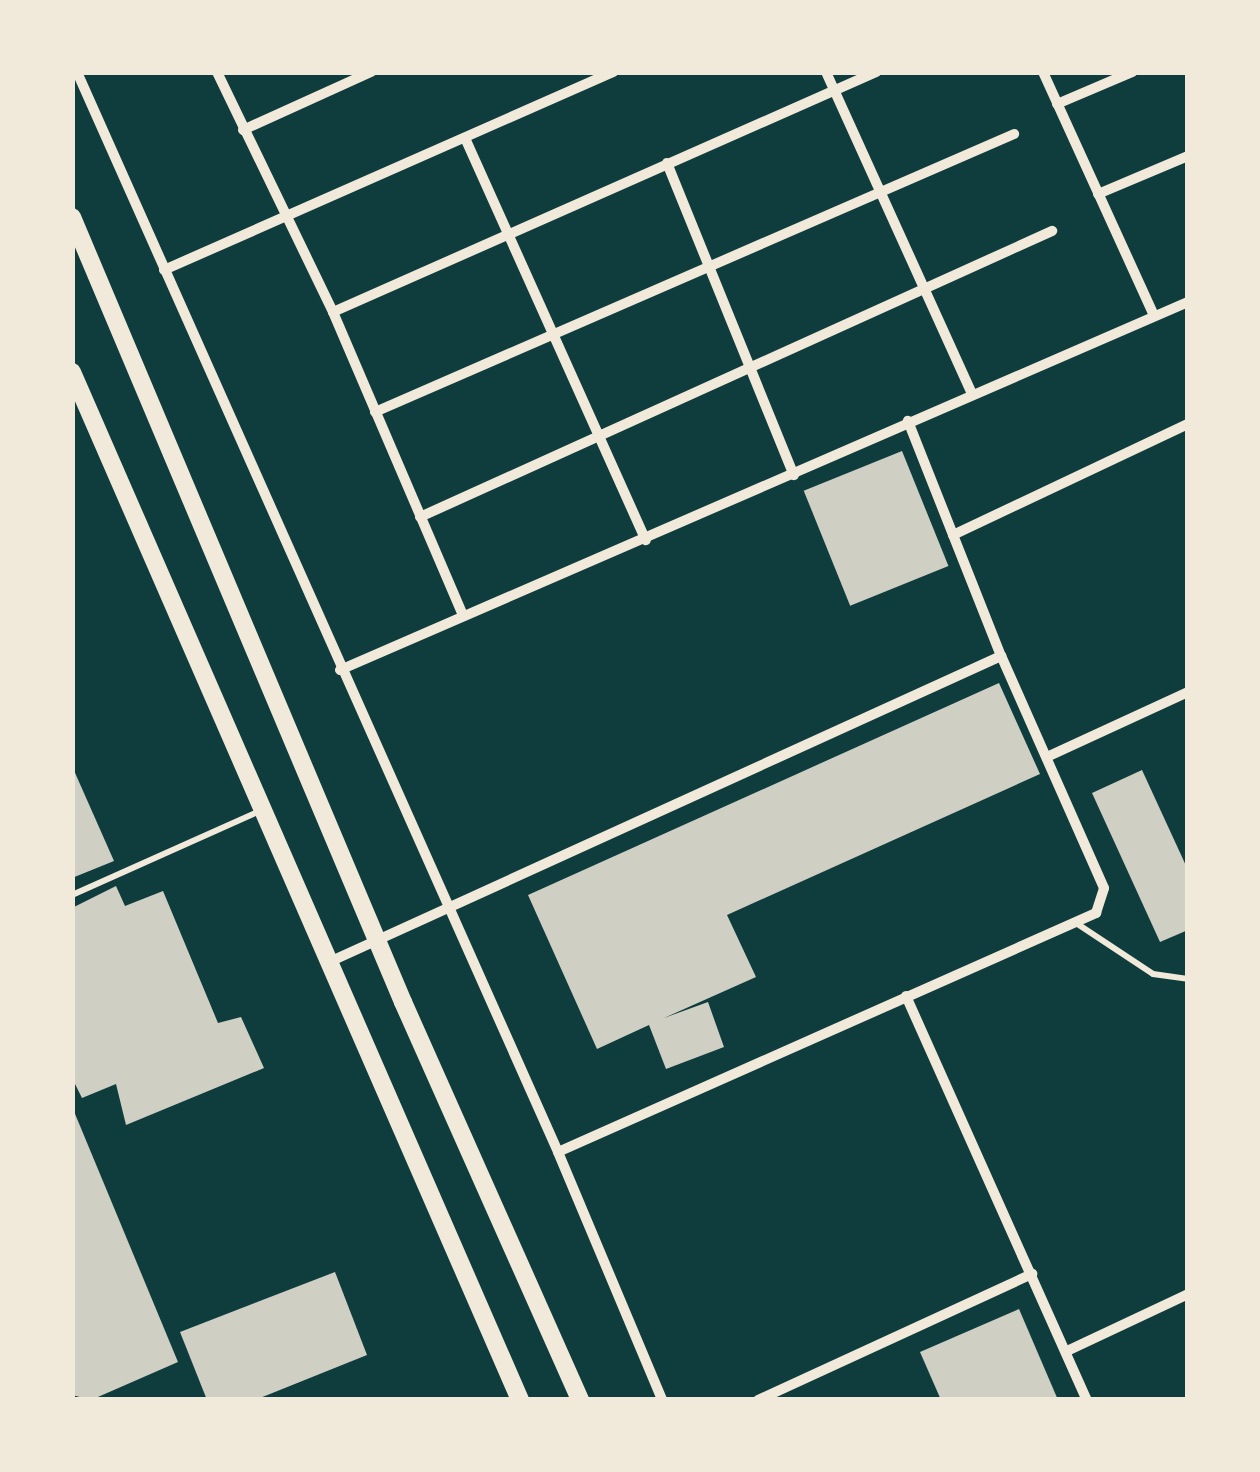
<!DOCTYPE html>
<style>
body{margin:0}
#map{position:relative;width:1260px;height:1472px;overflow:hidden;background:#0f3d3e;font-family:"Libre Baskerville",serif}
div>[style]{position:absolute}
.building>*{inset:0;background:#cfcfc3;transform-origin:0 0}
.service>*{height:6px;margin:-3px;padding:0 3px;transform-origin:3px;border-radius:3px;background:#f1e9da}
.minor>*{height:10px;margin:-5px;padding:0 5px;transform-origin:5px;border-radius:5px;background:#f1e9da}
.tertiary>*{height:18px;margin:-9px;padding:0 9px;transform-origin:9px;border-radius:9px;background:#f1e9da}
span{translate:-50% -50%;white-space:nowrap;text-align:center;line-height:1.15;-webkit-text-stroke:8px #f1e9da;paint-order:stroke}
.frame{position:absolute;inset:0;border:75px solid #f1e9da;pointer-events:none}
</style>
<div id="map">
<div class="building">
<div style="left:902px;top:451px;width:124px;height:106px;rotate:68deg"></div>
<div style="clip-path:polygon(999px 683px,1040px 774px,727px 915px,756px 977px,664px 1018px,708px 1002px,724px 1047px,666px 1069px,649px 1025px,597px 1049px,528px 895px)"></div>
<div style="clip-path:polygon(72px 766px,114px 861px,72px 878px)"></div>
<div style="clip-path:polygon(1142px 770px,1188px 870px,1188px 930px,1160px 942px,1092px 793px)"></div>
<div style="clip-path:polygon(116px 886px,125px 906px,163px 891px,218px 1023px,241px 1017px,264px 1068px,126px 1125px,116px 1084px,82px 1098px,72px 1078px,72px 908px)"></div>
<div style="clip-path:polygon(73px 1109px,178px 1362px,91px 1400px,72px 1395px)"></div>
<div style="clip-path:polygon(335px 1272px,367px 1355px,255px 1400px,207px 1400px,180px 1332px)"></div>
<div style="clip-path:polygon(1019px 1309px,1058px 1400px,941px 1400px,920px 1352px)"></div>
</div>
<div class="service">
<div style="left:72px;top:895px;width:206px;rotate:-24.1deg"></div>
<div style="left:1076px;top:923px;width:92px;rotate:33.5deg"></div>
<div style="left:1153px;top:974px;width:35px;rotate:8deg"></div>
</div>
<div class="minor">
<div style="left:77px;top:72px;width:1182px;rotate:65.99deg"></div>
<div style="left:558px;top:1152px;width:269px;rotate:67.2deg"></div>
<div style="left:217px;top:72px;width:267px;rotate:64.2deg"></div>
<div style="left:333px;top:312px;width:331px;rotate:66.8deg"></div>
<div style="left:826px;top:72px;width:351px;rotate:65.6deg"></div>
<div style="left:1043px;top:72px;width:265px;rotate:65.5deg"></div>
<div style="left:1057px;top:104px;width:82px;rotate:-23.1deg"></div>
<div style="left:243px;top:130px;width:141px;rotate:-24.4deg"></div>
<div style="left:465px;top:138px;width:441px;rotate:65.8deg"></div>
<div style="left:667px;top:163px;width:337px;rotate:67.9deg"></div>
<div style="left:1098px;top:194px;width:98px;rotate:-22.9deg"></div>
<div style="left:164px;top:270px;width:491px;rotate:-23.8deg"></div>
<div style="left:333px;top:312px;width:594px;rotate:-23.84deg"></div>
<div style="left:375px;top:412px;width:697px;rotate:-23.51deg"></div>
<div style="left:420px;top:517px;width:694px;rotate:-24.35deg"></div>
<div style="left:953px;top:535px;width:260px;rotate:-25.3deg"></div>
<div style="left:340px;top:670px;width:924px;rotate:-23.46deg"></div>
<div style="left:1049px;top:756px;width:153px;rotate:-24.7deg"></div>
<div style="left:327px;top:963px;width:741px;rotate:-24.49deg"></div>
<div style="left:1001px;top:656px;width:253px;rotate:-111.6deg"></div>
<div style="left:906px;top:996px;width:443px;rotate:65.9deg"></div>
<div style="left:558px;top:1152px;width:589px;rotate:-23.95deg"></div>
<div style="left:1096px;top:913px;width:26px;rotate:-72deg"></div>
<div style="left:1104px;top:888px;width:254px;rotate:-113.9deg"></div>
<div style="left:1067px;top:1351px;width:134px;rotate:-25.2deg"></div>
<div style="left:758px;top:1400px;width:302px;rotate:-24.7deg"></div>
</div>
<div class="tertiary">
<div style="left:72px;top:217px;width:852px;rotate:67.14deg"></div>
<div style="left:403px;top:1002px;width:436px;rotate:66deg"></div>
<div style="left:72px;top:372px;width:1121px;rotate:66.45deg"></div>
</div>
<div class="frame"></div>
</div>
